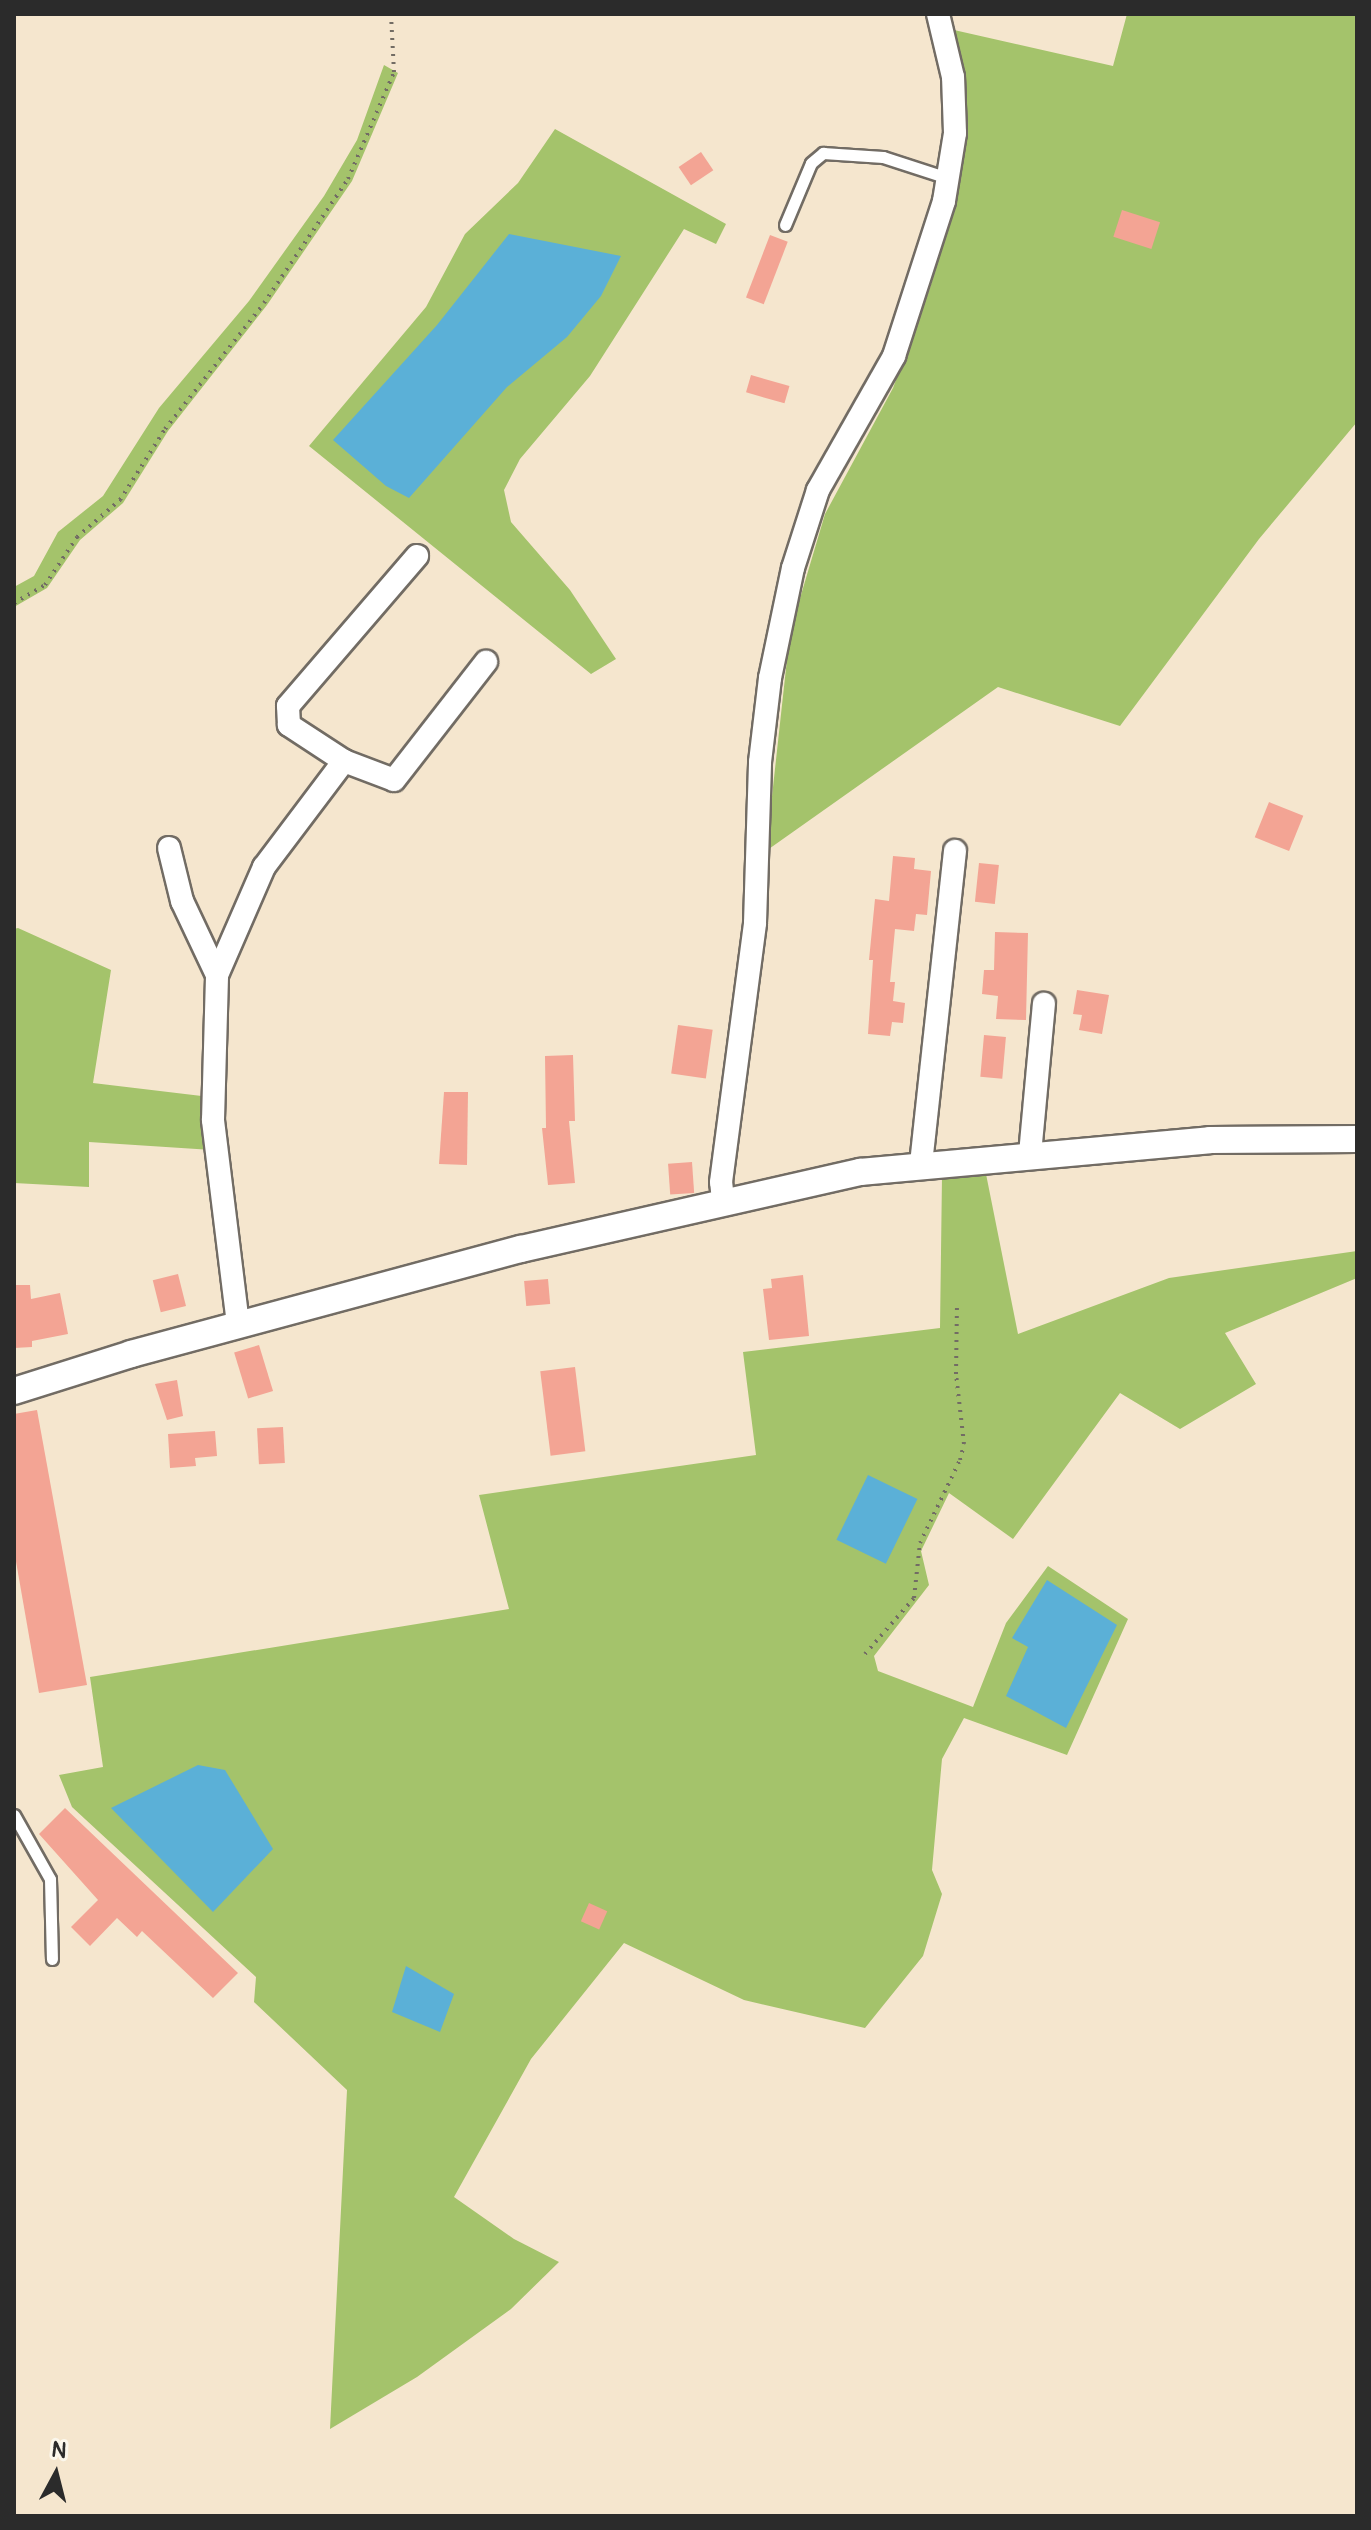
<!DOCTYPE html>
<style>
body{margin:0}
#map{position:relative;width:1371px;height:2530px;overflow:hidden;background:#f5e6ce;font-family:Pangolin,sans-serif}
div>[style]{position:absolute}
.green>*{inset:0;background:#a4c36b}
.water>*{inset:0;background:#5bb0d7;transform-origin:0 0}
.building>*{inset:0;background:#f3a494;transform-origin:0 0}
.path>*{height:4px;margin-top:-2px;transform-origin:0;background:repeating-linear-gradient(90deg,#726c64 0 2px,transparent 0 8px)}
.roads{filter:drop-shadow(2px 0 #726c64) drop-shadow(-2px 0 #726c64) drop-shadow(0 2px #726c64) drop-shadow(0 -2px #726c64)}
.service>*{height:11px;margin:-5.5px;padding:0 5.5px;transform-origin:5.5px;border-radius:5.5px;background:#fff}
.minor>*{height:22px;margin:-11px;padding:0 11px;transform-origin:11px;border-radius:11px;background:#fff}
.tertiary>*{height:26px;margin:-13px;padding:0 13px;transform-origin:13px;border-radius:13px;background:#fff}
span{translate:-50% -50%;white-space:nowrap;text-align:center;line-height:1.15;-webkit-text-stroke:6px #fbf7ec;paint-order:stroke}
.frame{position:absolute;inset:0;border:16px solid #2b2b2b;pointer-events:none}
.north{position:absolute;left:16px;top:2434px;width:80px;height:80px;-webkit-text-stroke:6px #fbf7ec;paint-order:stroke;rotate:7deg;font-size:22px;font-weight:700;line-height:32px;text-align:center;color:#2b2b2b}
.north::after{content:'';display:block;margin:auto;width:28px;height:36px;background:#2b2b2b;clip-path:polygon(50% 0,100% 100%,50% 72%,0 100%)}
</style>
<div id="map">
<div class="green">
<div style="clip-path:polygon(1127px 14px,1357px 14px,1357px 422px,1259px 539px,1120px 726px,998px 687px,766px 851px,790px 632px,825px 514px,893px 388px,930px 288px,957px 191px,965px 111px,954px 30px,1113px 66px)"></div>
<div style="clip-path:polygon(384px 65px,398px 73px,352px 181px,267px 305px,168px 431px,123px 503px,80px 540px,47px 588px,14px 607px,14px 587px,34px 576px,58px 532px,103px 496px,159px 408px,249px 301px,324px 196px,357px 140px)"></div>
<div style="clip-path:polygon(555px 129px,726px 224px,716px 244px,684px 229px,590px 376px,520px 459px,504px 490px,511px 522px,570px 590px,616px 659px,591px 674px,309px 446px,426px 307px,465px 234px,518px 183px)"></div>
<div style="clip-path:polygon(18px 928px,111px 970px,93px 1083px,210px 1097px,212px 1150px,89px 1142px,89px 1187px,14px 1183px,14px 929px)"></div>
<div style="clip-path:polygon(986px 1174px,1018px 1334px,1169px 1278px,1357px 1251px,1357px 1278px,1225px 1333px,1256px 1384px,1180px 1429px,1120px 1393px,1013px 1539px,949px 1493px,921px 1551px,929px 1585px,874px 1656px,878px 1671px,973px 1707px,1006px 1623px,1048px 1566px,1128px 1619px,1067px 1755px,964px 1718px,942px 1759px,932px 1870px,942px 1894px,923px 1956px,865px 2028px,744px 2000px,624px 1943px,531px 2059px,454px 2197px,514px 2239px,559px 2262px,511px 2309px,417px 2377px,330px 2429px,347px 2090px,254px 2002px,256px 1977px,72px 1807px,59px 1775px,103px 1767px,90px 1677px,509px 1609px,479px 1495px,756px 1455px,743px 1352px,940px 1328px,942px 1176px)"></div>
</div>
<div class="water">
<div style="clip-path:polygon(509px 234px,621px 256px,601px 296px,567px 337px,507px 387px,409px 498px,386px 486px,333px 440px,437px 325px)"></div>
<div style="left:868px;top:1475px;width:55px;height:72px;rotate:26deg"></div>
<div style="clip-path:polygon(1047px 1580px,1117px 1625px,1066px 1728px,1006px 1696px,1028px 1647px,1012px 1638px)"></div>
<div style="clip-path:polygon(198px 1765px,225px 1770px,273px 1849px,213px 1912px,111px 1808px)"></div>
<div style="clip-path:polygon(406px 1966px,454px 1994px,440px 2032px,392px 2012px)"></div>
</div>
<div class="building">
<div style="left:701px;top:152px;width:22px;height:27px;rotate:56deg"></div>
<div style="left:1122px;top:210px;width:40px;height:28px;rotate:18deg"></div>
<div style="left:770px;top:235px;width:19px;height:67px;rotate:21deg"></div>
<div style="left:751px;top:375px;width:40px;height:18px;rotate:16deg"></div>
<div style="left:1269px;top:802px;width:37px;height:38px;rotate:22deg"></div>
<div style="clip-path:polygon(893px 856px,915px 858px,914px 869px,931px 871px,927px 915px,916px 914px,914px 931px,895px 929px,890px 982px,895px 982px,893px 1001px,905px 1003px,903px 1023px,892px 1022px,890px 1036px,868px 1034px,873px 960px,869px 960px,875px 899px,889px 901px)"></div>
<div style="left:979px;top:863px;width:20px;height:39px;rotate:6deg"></div>
<div style="clip-path:polygon(995px 932px,1028px 933px,1026px 1020px,996px 1019px,998px 996px,982px 994px,984px 970px,994px 970px)"></div>
<div style="clip-path:polygon(1077px 990px,1109px 995px,1102px 1034px,1079px 1030px,1082px 1015px,1073px 1014px)"></div>
<div style="left:678px;top:1025px;width:35px;height:49px;rotate:8deg"></div>
<div style="left:984px;top:1035px;width:22px;height:42px;rotate:5deg"></div>
<div style="clip-path:polygon(573px 1055px,575px 1121px,569px 1121px,575px 1183px,548px 1185px,542px 1128px,546px 1128px,545px 1056px)"></div>
<div style="clip-path:polygon(444px 1092px,468px 1092px,467px 1165px,439px 1164px)"></div>
<div style="left:692px;top:1162px;width:31px;height:24px;rotate:86deg"></div>
<div style="left:178px;top:1274px;width:33px;height:26px;rotate:76deg"></div>
<div style="clip-path:polygon(803px 1275px,809px 1336px,769px 1340px,763px 1289px,772px 1288px,771px 1279px)"></div>
<div style="left:548px;top:1279px;width:25px;height:24px;rotate:85deg"></div>
<div style="clip-path:polygon(14px 1285px,30px 1285px,31px 1299px,60px 1293px,68px 1334px,32px 1341px,32px 1347px,14px 1348px)"></div>
<div style="left:259px;top:1345px;width:48px;height:26px;rotate:73deg"></div>
<div style="left:575px;top:1367px;width:85px;height:35px;rotate:83deg"></div>
<div style="clip-path:polygon(177px 1380px,183px 1416px,167px 1420px,155px 1384px)"></div>
<div style="clip-path:polygon(37px 1410px,87px 1685px,39px 1693px,14px 1550px,14px 1414px)"></div>
<div style="left:283px;top:1427px;width:36px;height:26px;rotate:87deg"></div>
<div style="clip-path:polygon(215px 1431px,217px 1456px,195px 1458px,196px 1466px,170px 1468px,168px 1434px)"></div>
<div style="clip-path:polygon(65px 1808px,238px 1973px,213px 1998px,142px 1931px,137px 1937px,117px 1918px,90px 1946px,71px 1927px,98px 1900px,39px 1834px)"></div>
<div style="left:589px;top:1903px;width:20px;height:20px;rotate:24deg"></div>
</div>
<div class="path">
<div style="left:14px;top:603px;width:36px;rotate:-30deg"></div>
<div style="left:45px;top:585px;width:58px;rotate:-56.3deg"></div>
<div style="left:77px;top:537px;width:57px;rotate:-40.7deg"></div>
<div style="left:120px;top:500px;width:84px;rotate:-57.6deg"></div>
<div style="left:165px;top:429px;width:160px;rotate:-51.8deg"></div>
<div style="left:264px;top:303px;width:150px;rotate:-55.9deg"></div>
<div style="left:348px;top:179px;width:116px;rotate:-66.7deg"></div>
<div style="left:394px;top:72px;width:58px;rotate:-93deg"></div>
<div style="left:865px;top:1654px;width:74px;rotate:-48.8deg"></div>
<div style="left:914px;top:1598px;width:55px;rotate:-83.8deg"></div>
<div style="left:920px;top:1543px;width:92px;rotate:-64.3deg"></div>
<div style="left:960px;top:1460px;width:16px;rotate:-76deg"></div>
<div style="left:964px;top:1444px;width:70px;rotate:-96.5deg"></div>
<div style="left:956px;top:1374px;width:68px;rotate:-89.2deg"></div>
</div>
<div class="roads">
<div class="service">
<div style="left:785px;top:225px;width:67px;rotate:-67.2deg"></div>
<div style="left:811px;top:163px;width:16px;rotate:-40deg"></div>
<div style="left:823px;top:153px;width:60px;rotate:3.8deg"></div>
<div style="left:883px;top:157px;width:68px;rotate:17.9deg"></div>
<div style="left:14px;top:1815px;width:73px;rotate:60.6deg"></div>
<div style="left:50px;top:1879px;width:80px;rotate:88.6deg"></div>
</div>
<div class="minor">
<div style="left:344px;top:761px;width:66px;rotate:-146.8deg"></div>
<div style="left:289px;top:725px;width:19px;rotate:-93deg"></div>
<div style="left:288px;top:706px;width:198px;rotate:-49.3deg"></div>
<div style="left:169px;top:848px;width:55px;rotate:76.2deg"></div>
<div style="left:182px;top:901px;width:82px;rotate:64.7deg"></div>
<div style="left:1030px;top:1154px;width:151px;rotate:-84.7deg"></div>
<div style="left:921px;top:1164px;width:315px;rotate:-83.8deg"></div>
<div style="left:723px;top:1200px;width:18px;rotate:-96deg"></div>
<div style="left:721px;top:1182px;width:261px;rotate:-82.5deg"></div>
<div style="left:755px;top:923px;width:161px;rotate:-88.2deg"></div>
<div style="left:760px;top:762px;width:85px;rotate:-83.2deg"></div>
<div style="left:770px;top:678px;width:112px;rotate:-78.2deg"></div>
<div style="left:793px;top:568px;width:82px;rotate:-72.2deg"></div>
<div style="left:818px;top:490px;width:154px;rotate:-60.4deg"></div>
<div style="left:894px;top:356px;width:163px;rotate:-72.1deg"></div>
<div style="left:944px;top:201px;width:69px;rotate:-80.8deg"></div>
<div style="left:955px;top:133px;width:56px;rotate:-92deg"></div>
<div style="left:953px;top:77px;width:65px;rotate:-103.4deg"></div>
<div style="left:238px;top:1324px;width:206px;rotate:-97deg"></div>
<div style="left:213px;top:1120px;width:145px;rotate:-88.4deg"></div>
<div style="left:217px;top:975px;width:118px;rotate:-66.5deg"></div>
<div style="left:264px;top:867px;width:133px;rotate:-53deg"></div>
<div style="left:344px;top:761px;width:53px;rotate:20.8deg"></div>
<div style="left:394px;top:780px;width:150px;rotate:-52.1deg"></div>
</div>
<div class="tertiary">
<div style="left:14px;top:1391px;width:123px;rotate:-17.5deg"></div>
<div style="left:131px;top:1354px;width:404px;rotate:-15.1deg"></div>
<div style="left:521px;top:1249px;width:348px;rotate:-12.8deg"></div>
<div style="left:860px;top:1172px;width:351px;rotate:-5.2deg"></div>
<div style="left:1210px;top:1140px;width:147px;rotate:-0.4deg"></div>
</div>
</div>
<div class="frame"></div>
<div class="north">N</div>
</div>
